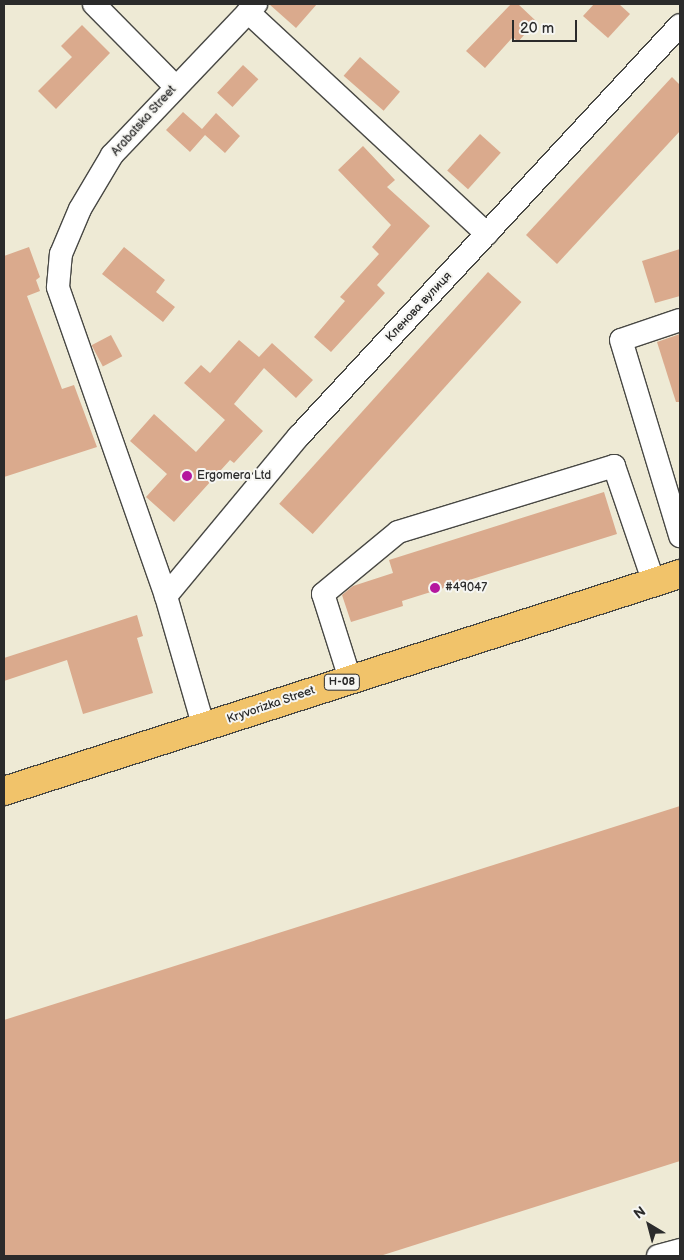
<!DOCTYPE html>
<meta charset="utf-8">
<style>
body{margin:0}
#map{position:relative;width:684px;height:1260px;overflow:hidden;background:#eeead5;font-family:"Balsamiq Sans",sans-serif}
div>[style]{position:absolute}
.building>*{inset:0;background:#daaa8d;transform-origin:0 0}
.roads{filter:drop-shadow(1px 0 #484844) drop-shadow(-1px 0 #484844) drop-shadow(0 1px #484844) drop-shadow(0 -1px #484844)}
.minor>*{height:22px;margin:-11px;padding:0 11px;transform-origin:11px;border-radius:11px;background:#fff}
.major>*{height:28px;margin:-14px;padding:0 14px;transform-origin:14px;border-radius:14px;background:#f1c36a}
.dots>*{width:14px;height:14px;translate:-50% -50%;box-sizing:border-box;border:2px solid #f6f6f2;border-radius:50%}
span{translate:-50% -50%;white-space:nowrap;text-align:center;line-height:1.15;-webkit-text-stroke:4px #f6f6f2;paint-order:stroke}
.shield-label span{padding:1px 4px;background:#f6f6f2;border:1px solid;border-radius:4px;-webkit-text-stroke-width:0}
.shield-label{font-size:11px;color:#2b2b2b;font-weight:700}
.street-label{font-size:12px;color:#2b2b2b}
.poi-label{font-size:12px;color:#2b2b2b}
.left{translate:0 -50%;text-align:left}
.frame{position:absolute;inset:0;border:5px solid #2b2b2b;pointer-events:none}
.north{position:absolute;left:624px;top:1200px;width:50px;height:50px;-webkit-text-stroke:4px #f6f6f2;paint-order:stroke;rotate:323deg;font-size:14px;font-weight:700;line-height:20px;text-align:center;color:#2b2b2b}
.north::after{content:'';display:block;margin:auto;width:18px;height:22px;background:#2b2b2b;clip-path:polygon(50% 0,100% 100%,50% 72%,0 100%)}
.scale{position:absolute;left:512px;top:20px;width:65px;height:22px;box-sizing:border-box;border:2px solid #2b2b2b;border-top:0;padding-left:6px;font-size:15px;line-height:18px;white-space:nowrap;color:#2b2b2b;-webkit-text-stroke:4px #f6f6f2;paint-order:stroke}
</style>
<div id="map">
<div class="building">
<div style="clip-path:polygon(269px 4px,317px 4px,296px 28px)"></div>
<div style="clip-path:polygon(511px 4px,518px 4px,536px 21px,518px 42px,513px 37px,485px 68px,466px 51px)"></div>
<div style="clip-path:polygon(594px 4px,619px 4px,630px 14px,608px 38px,583px 16px)"></div>
<div style="clip-path:polygon(82px 25px,110px 53px,56px 109px,38px 91px,72px 57px,61px 46px)"></div>
<div style="left:360px;top:57px;width:53px;height:25px;rotate:41deg"></div>
<div style="left:243px;top:65px;width:21px;height:38px;rotate:43deg"></div>
<div style="clip-path:polygon(672px 77px,680px 85px,680px 131px,557px 264px,526px 235px)"></div>
<div style="clip-path:polygon(183px 112px,202px 129px,216px 113px,240px 136px,225px 153px,205px 135px,190px 152px,166px 130px)"></div>
<div style="left:480px;top:134px;width:28px;height:49px;rotate:42deg"></div>
<div style="clip-path:polygon(363px 146px,395px 180px,387px 187px,430px 226px,377px 285px,385px 293px,331px 352px,314px 337px,345px 301px,340px 297px,379px 254px,372px 247px,391px 225px,338px 170px)"></div>
<div style="clip-path:polygon(29px 247px,40px 277px,36px 280px,40px 291px,27px 296px,62px 389px,74px 385px,97px 447px,4px 477px,4px 256px)"></div>
<div style="clip-path:polygon(124px 247px,165px 280px,156px 292px,175px 307px,163px 322px,102px 274px)"></div>
<div style="clip-path:polygon(680px 249px,680px 296px,655px 303px,642px 261px)"></div>
<div style="left:488px;top:272px;width:45px;height:312px;rotate:42deg"></div>
<div style="clip-path:polygon(680px 334px,680px 402px,676px 402px,657px 342px)"></div>
<div style="left:111px;top:335px;width:24px;height:22px;rotate:62deg"></div>
<div style="clip-path:polygon(239px 340px,259px 357px,272px 343px,313px 380px,296px 398px,264px 368px,234px 404px,263px 431px,234px 463px,230px 460px,174px 522px,146px 497px,167px 474px,130px 441px,154px 414px,196px 452px,225px 420px,184px 383px,201px 365px,210px 373px)"></div>
<div style="clip-path:polygon(604px 492px,617px 534px,402px 601px,403px 606px,351px 622px,342px 595px,353px 586px,393px 573px,389px 560px)"></div>
<div style="clip-path:polygon(137px 615px,143px 636px,137px 638px,153px 693px,83px 714px,67px 660px,4px 681px,4px 658px)"></div>
<div style="clip-path:polygon(680px 806px,680px 1161px,380px 1256px,4px 1256px,4px 1020px)"></div>
</div>
<div class="roads">
<div class="minor">
<div style="left:94px;top:4px;width:115px;rotate:45.4deg"></div>
<div style="left:248px;top:12px;width:326px;rotate:42.9deg"></div>
<div style="left:680px;top:320px;width:62px;rotate:161.3deg"></div>
<div style="left:621px;top:340px;width:205px;rotate:73.2deg"></div>
<div style="left:166px;top:596px;width:208px;rotate:-50.3deg"></div>
<div style="left:299px;top:436px;width:560px;rotate:-47.17deg"></div>
<div style="left:350px;top:679px;width:89px;rotate:-107.6deg"></div>
<div style="left:323px;top:594px;width:97px;rotate:-39.6deg"></div>
<div style="left:398px;top:532px;width:226px;rotate:-17deg"></div>
<div style="left:614px;top:466px;width:124px;rotate:71.1deg"></div>
<div style="left:204px;top:728px;width:137px;rotate:-106.1deg"></div>
<div style="left:166px;top:596px;width:327px;rotate:-109.3deg"></div>
<div style="left:58px;top:287px;width:33px;rotate:-85deg"></div>
<div style="left:61px;top:254px;width:49px;rotate:-67.1deg"></div>
<div style="left:80px;top:209px;width:63px;rotate:-59.3deg"></div>
<div style="left:112px;top:155px;width:209px;rotate:-46.4deg"></div>
<div style="left:658px;top:1256px;width:23px;rotate:-15deg"></div>
</div>
<div class="major">
<div style="left:4px;top:791px;width:710px;rotate:-17.8deg"></div>
</div>
</div>
<div class="dots">
<div style="left:187px;top:476px;background:#b5179e"></div>
<div style="left:435px;top:588px;background:#b5179e"></div>
</div>
<div class="shield-label">
<span style="left:342px;top:682px">Н-08</span>
</div>
<div class="street-label">
<span style="left:144px;top:121px;rotate:-48deg">Arabatska Street</span>
<span style="left:419px;top:307px;rotate:-47deg">Кленова вулиця</span>
<span style="left:271px;top:705px;rotate:-19deg">Kryvorizka Street</span>
</div>
<div class="poi-label">
<span class="left" style="left:197px;top:476px">Ergomera Ltd</span>
<span class="left" style="left:445px;top:588px">#49047</span>
</div>
<div class="frame"></div>
<div class="north">N</div>
<div class="scale">20 m</div>
</div>
